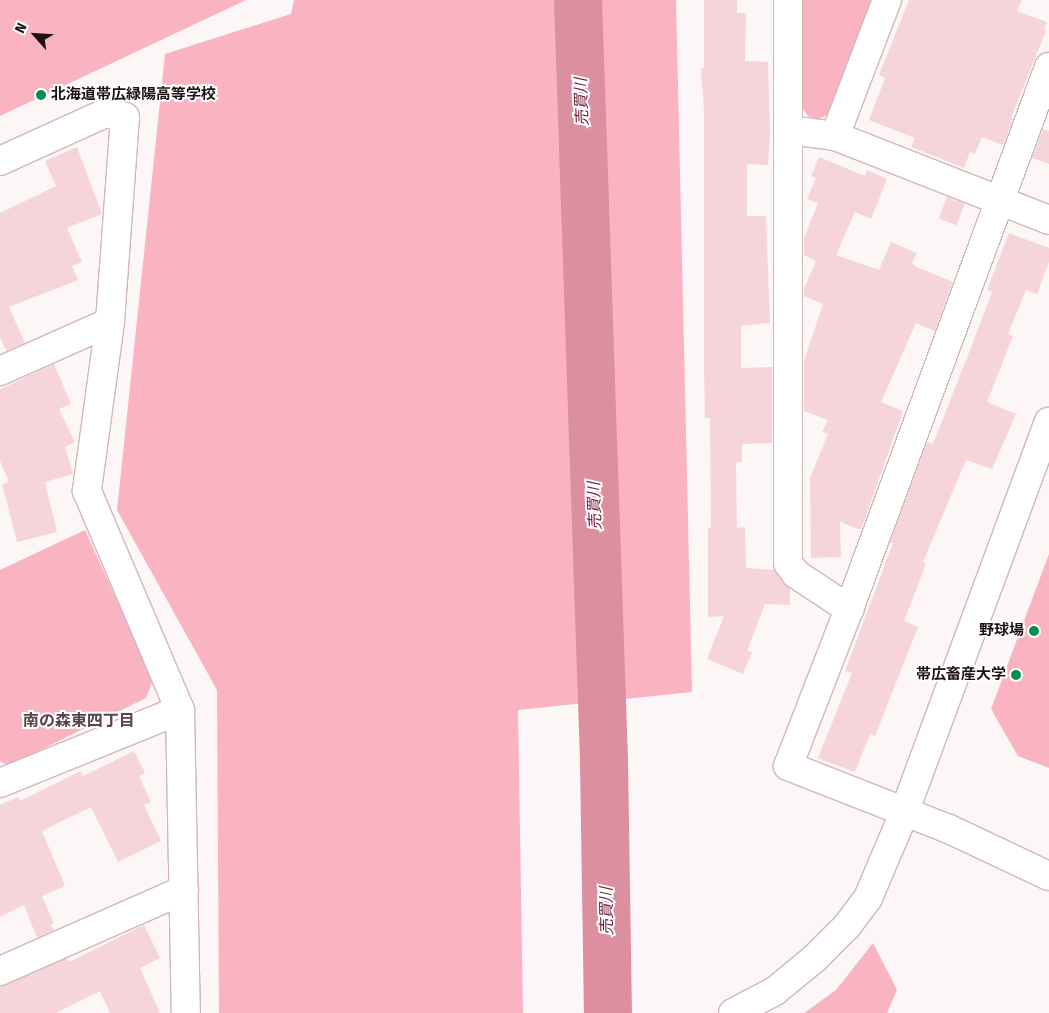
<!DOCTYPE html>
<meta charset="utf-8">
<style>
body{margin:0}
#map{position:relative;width:1049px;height:1013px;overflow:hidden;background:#fcf6f7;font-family:"Fira Sans","Noto Sans JP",sans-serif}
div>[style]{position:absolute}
.green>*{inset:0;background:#fab3c1}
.river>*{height:48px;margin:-24px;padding:0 24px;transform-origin:24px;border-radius:24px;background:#db8f9f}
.building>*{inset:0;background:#f6d5da;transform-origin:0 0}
.roads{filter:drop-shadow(1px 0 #d1b6bb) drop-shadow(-1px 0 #d1b6bb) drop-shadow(0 1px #d1b6bb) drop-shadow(0 -1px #d1b6bb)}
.street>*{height:28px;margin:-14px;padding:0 14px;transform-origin:14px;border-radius:14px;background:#fff}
.dots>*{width:14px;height:14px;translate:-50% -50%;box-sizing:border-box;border:2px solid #fff;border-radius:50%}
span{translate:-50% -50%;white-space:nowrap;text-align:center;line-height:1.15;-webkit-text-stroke:4px #fff;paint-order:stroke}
.poi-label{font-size:15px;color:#1c1214;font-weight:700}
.left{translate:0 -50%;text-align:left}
.right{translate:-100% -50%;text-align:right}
.water-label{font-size:16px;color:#731a37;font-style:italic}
.neighbourhood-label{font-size:16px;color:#5a4348;font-weight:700}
.north{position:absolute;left:10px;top:10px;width:50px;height:50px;-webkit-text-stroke:4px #fff;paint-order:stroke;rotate:296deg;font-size:14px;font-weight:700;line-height:20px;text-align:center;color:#1c1214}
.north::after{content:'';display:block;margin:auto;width:18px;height:22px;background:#1c1214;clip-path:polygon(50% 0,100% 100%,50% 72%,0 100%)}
</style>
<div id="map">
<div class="green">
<div style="clip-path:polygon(0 0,246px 0,0 116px)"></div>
<div style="clip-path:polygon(294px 0,676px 0,692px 692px,518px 710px,523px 1013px,219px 1013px,217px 690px,117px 510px,165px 54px,291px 14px)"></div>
<div style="clip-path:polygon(801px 0,871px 0,829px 114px,818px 119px,808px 116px,800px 105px)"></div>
<div style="clip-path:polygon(85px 530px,153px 680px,146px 698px,8px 766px,0 761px,0 570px)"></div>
<div style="clip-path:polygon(1049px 554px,1049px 768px,1018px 756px,991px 709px)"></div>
<div style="clip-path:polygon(873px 943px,897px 990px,887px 1013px,804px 1013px,836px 990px)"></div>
</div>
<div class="river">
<div style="left:578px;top:0;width:761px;rotate:88.04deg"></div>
<div style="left:604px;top:761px;width:252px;rotate:89.1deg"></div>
</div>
<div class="building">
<div style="clip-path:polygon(704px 0,737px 0,737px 13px,746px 13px,745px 61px,768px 62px,770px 134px,768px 165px,747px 164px,747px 216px,766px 216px,770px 323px,741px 326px,741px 368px,772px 367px,772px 443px,742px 444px,742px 462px,736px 462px,737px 528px,745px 527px,746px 568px,775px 570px,790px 589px,790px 605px,765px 604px,747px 651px,752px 652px,743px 674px,707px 659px,724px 616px,708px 617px,708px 528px,711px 528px,710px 418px,705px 418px,704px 368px,704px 111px,701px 68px,704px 68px)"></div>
<div style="clip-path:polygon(909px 0,1022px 0,1017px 11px,1047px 22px,1044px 30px,1046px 31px,1011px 118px,1013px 119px,1003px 145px,982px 137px,975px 154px,970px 152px,964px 168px,911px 147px,915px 138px,869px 120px,885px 78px,879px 75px)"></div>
<div style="clip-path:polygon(1043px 129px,1049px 131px,1049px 164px,1032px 158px)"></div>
<div style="clip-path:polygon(77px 147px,102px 214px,67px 228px,82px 262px,72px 266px,78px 280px,9px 307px,25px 343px,6px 351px,0 337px,0 213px,56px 186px,45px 161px)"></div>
<div style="clip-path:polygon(819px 157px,865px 176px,867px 170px,887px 179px,871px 219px,855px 212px,836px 255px,879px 270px,891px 242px,917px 253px,912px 263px,917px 267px,953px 282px,935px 331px,916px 323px,881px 402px,903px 411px,861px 530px,840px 522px,841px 557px,811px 558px,810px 478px,828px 434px,822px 432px,828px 420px,804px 411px,804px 361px,823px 304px,804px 296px,804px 289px,816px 261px,804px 255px,804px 238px,818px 203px,807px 199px,816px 178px,811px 176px)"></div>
<div style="left:947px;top:197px;width:19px;height:23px;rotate:21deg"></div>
<div style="clip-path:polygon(1009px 233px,1049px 248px,1049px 262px,1037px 294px,1026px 290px,1008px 334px,1013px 336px,987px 402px,1016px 414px,992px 469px,966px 460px,923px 562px,926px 564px,904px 621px,918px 627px,875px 736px,870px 734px,855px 772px,818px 758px,852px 673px,845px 671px,893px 543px,890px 542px,927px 442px,933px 444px,970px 350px,992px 292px,987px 290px)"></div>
<div style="clip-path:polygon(54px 364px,71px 404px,59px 409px,75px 442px,65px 447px,73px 474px,45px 482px,57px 532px,17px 542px,2px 484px,9px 482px,0 461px,0 389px)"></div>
<div style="clip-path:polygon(134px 751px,145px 773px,139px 776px,151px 802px,144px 805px,161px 841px,118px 862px,91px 807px,42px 831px,65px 886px,42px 896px,54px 924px,51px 925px,54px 930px,37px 938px,24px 905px,0 917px,0 805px,18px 797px,20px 801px,81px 771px,83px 776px)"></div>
<div style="clip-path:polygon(144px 925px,160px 958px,140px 968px,160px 1013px,110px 1013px,100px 991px,56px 1013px,0 1013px,0 986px,67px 958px,69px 962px)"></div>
</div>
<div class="roads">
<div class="street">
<div style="left:788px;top:0;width:563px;rotate:90deg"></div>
<div style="left:788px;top:563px;width:14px;rotate:54deg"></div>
<div style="left:796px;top:574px;width:64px;rotate:33.4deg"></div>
<div style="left:1049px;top:67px;width:578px;rotate:110.25deg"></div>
<div style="left:849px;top:609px;width:168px;rotate:111.2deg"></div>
<div style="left:788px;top:766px;width:173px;rotate:21.4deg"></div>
<div style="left:949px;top:829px;width:110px;rotate:25.2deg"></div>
<div style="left:789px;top:130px;width:46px;rotate:7.4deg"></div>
<div style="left:835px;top:136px;width:230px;rotate:21.4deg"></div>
<div style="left:835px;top:136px;width:146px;rotate:-69.1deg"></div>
<div style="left:0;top:161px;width:116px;rotate:-24.4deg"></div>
<div style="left:106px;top:113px;width:19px;rotate:12deg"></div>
<div style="left:125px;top:117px;width:206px;rotate:94.2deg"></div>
<div style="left:110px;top:322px;width:171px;rotate:97.8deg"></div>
<div style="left:87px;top:491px;width:238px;rotate:67deg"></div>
<div style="left:180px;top:710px;width:303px;rotate:88.9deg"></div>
<div style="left:0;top:371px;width:120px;rotate:-24deg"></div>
<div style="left:0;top:783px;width:194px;rotate:-22.1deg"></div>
<div style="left:0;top:971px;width:201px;rotate:-23.8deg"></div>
<div style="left:733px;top:1013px;width:47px;rotate:-27.6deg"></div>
<div style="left:775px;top:991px;width:52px;rotate:-39.5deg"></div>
<div style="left:815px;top:958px;width:45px;rotate:-45deg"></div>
<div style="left:847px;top:926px;width:35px;rotate:-53deg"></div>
<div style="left:868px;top:898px;width:92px;rotate:-67deg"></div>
<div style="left:904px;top:813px;width:417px;rotate:-69.7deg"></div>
</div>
</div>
<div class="dots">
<div style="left:41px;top:95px;background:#008f4e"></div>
<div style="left:1034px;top:631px;background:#008f4e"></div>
<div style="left:1016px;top:675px;background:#008f4e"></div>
</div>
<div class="poi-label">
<span class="left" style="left:51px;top:95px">北海道帯広緑陽高等学校</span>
<span class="right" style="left:1024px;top:631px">野球場</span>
<span class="right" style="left:1006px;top:675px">帯広畜産大学</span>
</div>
<div class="water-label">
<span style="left:582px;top:102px;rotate:-92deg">売買川</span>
<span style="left:595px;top:506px;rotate:-92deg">売買川</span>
<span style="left:607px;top:911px;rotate:-91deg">売買川</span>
</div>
<div class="neighbourhood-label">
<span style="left:79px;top:721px">南の森東四丁目</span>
</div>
<div class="north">N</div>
</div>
